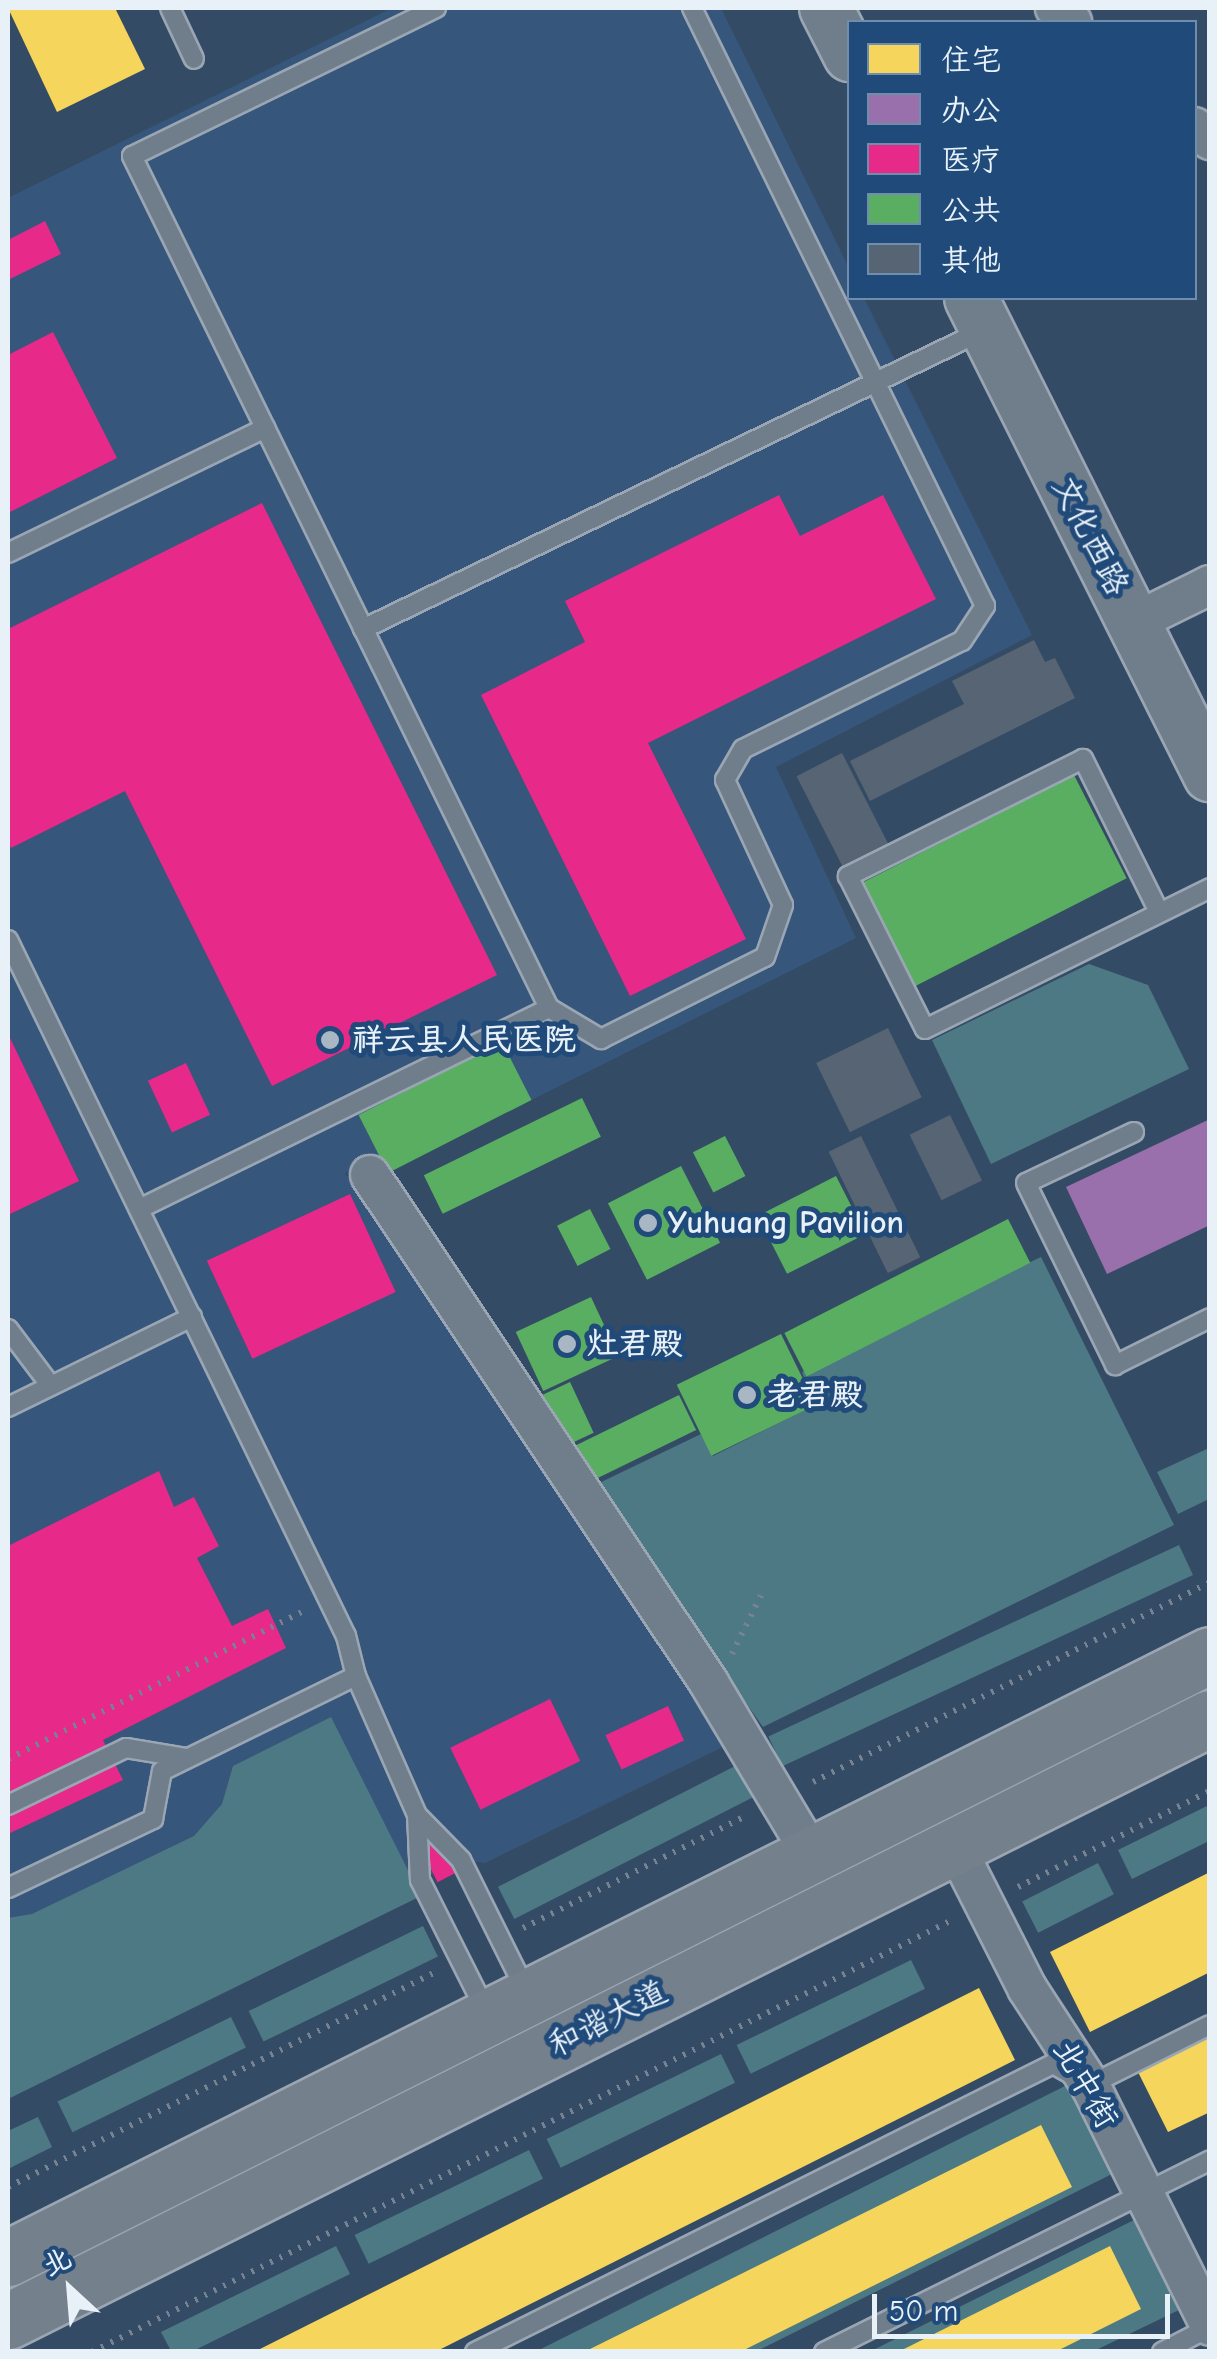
<!DOCTYPE html>
<meta charset="utf-8">
<style>
body{margin:0}
#map{position:relative;width:1217px;height:2359px;overflow:hidden;background:#344b65;font-family:"Comic Neue","LXGW WenKai TC",sans-serif}
div>[style]{position:absolute}
.built>*{inset:0;background:#36567b}
.green>*{inset:0;background:#4d7985;transform-origin:0 0}
.homes>*{inset:0;background:#f6d55c}
.offices>*{inset:0;background:#9970ab}
.health>*{inset:0;background:#e7298a;transform-origin:0 0}
.public>*{inset:0;background:#5aae61;transform-origin:0 0}
.building>*{inset:0;background:#576473;transform-origin:0 0}
.path>*{height:6px;margin-top:-3px;transform-origin:0;background:repeating-linear-gradient(90deg,#778390 0 2.5px,transparent 0 10.5px)}
.roads{filter:drop-shadow(2px 0 #9aa6b3) drop-shadow(-2px 0 #9aa6b3) drop-shadow(0 2px #9aa6b3) drop-shadow(0 -2px #9aa6b3)}
.lane>*{height:18px;margin:-9px;padding:0 9px;transform-origin:9px;border-radius:9px;background:#707e8c}
.street>*{height:38px;margin:-19px;padding:0 19px;transform-origin:19px;border-radius:19px;background:#707e8c}
.secondary>*{height:52px;margin:-26px;padding:0 26px;transform-origin:26px;border-radius:26px;background:#707e8c}
.primary>*{height:55px;margin:-27.5px;padding:0 27.5px;transform-origin:27.5px;border-radius:27.5px;background:#74808b}
.dots>*{width:28px;height:28px;translate:-50% -50%;box-sizing:border-box;border:5px solid #1f4a7a;border-radius:50%}
span{translate:-50% -50%;white-space:nowrap;text-align:center;line-height:1.15;-webkit-text-stroke:10px #1f4a7a;paint-order:stroke}
.street-label{font-size:32px;color:#e8f1f8}
.poi-label{font-size:32px;color:#e8f1f8;font-weight:700}
.left{translate:0 -50%;text-align:left}
.frame{position:absolute;inset:0;border:10px solid #e8f1f8;pointer-events:none}
.legend{position:absolute;left:847px;top:20px;width:350px;height:280px;box-sizing:border-box;background:#1f4a7a;border:2px solid #6f8dac;margin:0;padding:12px 18px;list-style:none;font-size:30px;color:#e8f1f8}
.legend li{display:flex;align-items:center;gap:20px;height:50px}
.legend b{width:50px;border:2px solid #6f8dac}
.north{position:absolute;left:20px;top:2239px;width:100px;height:100px;-webkit-text-stroke:8px #1f4a7a;paint-order:stroke;rotate:334deg;font-size:28px;font-weight:700;line-height:40px;text-align:center;color:#e8f1f8}
.north::after{content:'';display:block;margin:auto;width:35px;height:45px;background:#e8f1f8;clip-path:polygon(50% 0,100% 100%,50% 72%,0 100%)}
.scale{position:absolute;left:872px;top:2294px;width:298px;height:45px;box-sizing:border-box;border:5px solid #e8f1f8;border-top:0;padding-left:12px;font-size:30px;line-height:35px;white-space:nowrap;color:#e8f1f8;-webkit-text-stroke:8px #1f4a7a;paint-order:stroke}
</style>
<div id="map">
<div class="built">
<div style="clip-path:polygon(392px 8px,721px 8px,849px 268px,850px 298px,864px 298px,1032px 635px,776px 767px,856px 938px,387px 1172px,371px 1160px,345px 1173px,729px 1744px,485px 1863px,461px 1860px,420px 1880px,8px 2099px,8px 198px)"></div>
</div>
<div class="green">
<div style="clip-path:polygon(1089px 964px,1148px 985px,1189px 1069px,991px 1164px,932px 1040px)"></div>
<div style="clip-path:polygon(1041px 1257px,1174px 1525px,763px 1727px,593px 1486px,701px 1434px,713px 1456px,815px 1405px,802px 1372px)"></div>
<div style="clip-path:polygon(1209px 1448px,1209px 1499px,1178px 1514px,1157px 1472px)"></div>
<div style="left:1179px;top:1545px;width:33px;height:453px;rotate:65deg"></div>
<div style="clip-path:polygon(331px 1717px,421px 1896px,8px 2099px,8px 1918px,32px 1914px,194px 1836px,222px 1804px,233px 1766px)"></div>
<div style="left:743px;top:1762px;width:36px;height:275px;rotate:63deg"></div>
<div style="clip-path:polygon(1209px 1805px,1209px 1841px,1132px 1879px,1118px 1850px)"></div>
<div style="left:1098px;top:1863px;width:35px;height:85px;rotate:63deg"></div>
<div style="left:423px;top:1926px;width:34px;height:194px;rotate:64deg"></div>
<div style="left:911px;top:1960px;width:32px;height:194px;rotate:64deg"></div>
<div style="left:231px;top:2017px;width:34px;height:193px;rotate:64deg"></div>
<div style="left:721px;top:2054px;width:32px;height:194px;rotate:64deg"></div>
<div style="clip-path:polygon(1071px 2083px,1116px 2172px,757px 2351px,535px 2352px)"></div>
<div style="clip-path:polygon(38px 2117px,52px 2147px,8px 2169px,8px 2131px)"></div>
<div style="left:529px;top:2150px;width:32px;height:194px;rotate:64deg"></div>
<div style="clip-path:polygon(1136px 2219px,1181px 2309px,1094px 2351px,869px 2352px)"></div>
<div style="clip-path:polygon(336px 2246px,350px 2274px,193px 2351px,171px 2351px,161px 2332px)"></div>
</div>
<div class="homes">
<div style="clip-path:polygon(8px 8px,115px 8px,145px 69px,57px 112px)"></div>
<div style="clip-path:polygon(1210px 1872px,1210px 1972px,1090px 2032px,1050px 1952px)"></div>
<div style="clip-path:polygon(979px 1988px,1015px 2060px,932px 2102px,435px 2352px,254px 2352px)"></div>
<div style="clip-path:polygon(1210px 2036px,1210px 2112px,1168px 2132px,1138px 2072px)"></div>
<div style="clip-path:polygon(1041px 2125px,1072px 2187px,740px 2352px,584px 2352px)"></div>
<div style="clip-path:polygon(1110px 2246px,1141px 2309px,1055px 2352px,898px 2352px)"></div>
</div>
<div class="offices">
<div style="clip-path:polygon(1210px 1119px,1210px 1225px,1107px 1274px,1066px 1187px)"></div>
</div>
<div class="health">
<div style="clip-path:polygon(45px 221px,61px 254px,8px 280px,8px 240px)"></div>
<div style="clip-path:polygon(53px 332px,117px 458px,8px 513px,8px 355px)"></div>
<div style="clip-path:polygon(779px 495px,800px 536px,883px 495px,936px 599px,648px 743px,746px 939px,630px 996px,481px 695px,585px 642px,565px 601px)"></div>
<div style="clip-path:polygon(262px 503px,497px 975px,272px 1086px,125px 791px,11px 848px,8px 841px,8px 629px)"></div>
<div style="clip-path:polygon(10px 1038px,79px 1181px,8px 1215px,8px 1040px)"></div>
<div style="left:186px;top:1063px;width:57px;height:42px;rotate:65deg"></div>
<div style="left:350px;top:1194px;width:108px;height:158px;rotate:65deg"></div>
<div style="clip-path:polygon(159px 1471px,174px 1507px,194px 1497px,219px 1546px,197px 1558px,232px 1626px,268px 1609px,286px 1648px,103px 1740px,123px 1780px,8px 1834px,8px 1546px)"></div>
<div style="left:550px;top:1699px;width:69px;height:111px;rotate:64deg"></div>
<div style="left:668px;top:1706px;width:38px;height:69px;rotate:65deg"></div>
<div style="left:439px;top:1841px;width:36px;height:20px;rotate:63deg"></div>
</div>
<div class="public">
<div style="left:1074px;top:775px;width:116px;height:242px;rotate:63deg"></div>
<div style="left:502px;top:1042px;width:65px;height:161px;rotate:63deg"></div>
<div style="left:582px;top:1098px;width:43px;height:176px;rotate:64deg"></div>
<div style="left:725px;top:1136px;width:45px;height:36px;rotate:63deg"></div>
<div style="left:681px;top:1166px;width:86px;height:82px;rotate:63deg"></div>
<div style="left:836px;top:1176px;width:65px;height:88px;rotate:63deg"></div>
<div style="left:590px;top:1209px;width:45px;height:37px;rotate:63deg"></div>
<div style="left:1008px;top:1219px;width:49px;height:251px;rotate:63deg"></div>
<div style="left:591px;top:1297px;width:65px;height:83px;rotate:65deg"></div>
<div style="left:781px;top:1334px;width:79px;height:116px;rotate:64deg"></div>
<div style="left:570px;top:1382px;width:56px;height:30px;rotate:65deg"></div>
<div style="left:679px;top:1395px;width:39px;height:114px;rotate:64deg"></div>
</div>
<div class="building">
<div style="clip-path:polygon(1034px 640px,1045px 662px,1055px 658px,1075px 698px,870px 801px,850px 761px,964px 704px,952px 681px)"></div>
<div style="left:842px;top:753px;width:102px;height:51px;rotate:63deg"></div>
<div style="left:888px;top:1028px;width:77px;height:80px;rotate:64deg"></div>
<div style="left:950px;top:1115px;width:73px;height:45px;rotate:64deg"></div>
<div style="left:861px;top:1136px;width:135px;height:36px;rotate:64deg"></div>
</div>
<div class="path">
<div style="left:732px;top:1654px;width:72px;rotate:-63.8deg"></div>
<div style="left:8px;top:1759px;width:332px;rotate:-26.6deg"></div>
<div style="left:813px;top:1782px;width:445px;rotate:-26.7deg"></div>
<div style="left:1018px;top:1887px;width:215px;rotate:-26.6deg"></div>
<div style="left:523px;top:1928px;width:247px;rotate:-26.7deg"></div>
<div style="left:8px;top:2187px;width:479px;rotate:-26.7deg"></div>
<div style="left:92px;top:2352px;width:965px;rotate:-26.67deg"></div>
</div>
<div class="roads">
<div class="lane">
<div style="left:170px;top:8px;width:56px;rotate:64.8deg"></div>
<div style="left:436px;top:8px;width:338px;rotate:154deg"></div>
<div style="left:132px;top:156px;width:949px;rotate:63.92deg"></div>
<div style="left:549px;top:1008px;width:61px;rotate:30.8deg"></div>
<div style="left:601px;top:1039px;width:183px;rotate:-26.6deg"></div>
<div style="left:765px;top:957px;width:55px;rotate:-70.9deg"></div>
<div style="left:783px;top:905px;width:138px;rotate:-114.9deg"></div>
<div style="left:725px;top:780px;width:36px;rotate:-60deg"></div>
<div style="left:743px;top:749px;width:244px;rotate:-26.3deg"></div>
<div style="left:962px;top:641px;width:42px;rotate:-56.7deg"></div>
<div style="left:985px;top:606px;width:666px;rotate:-116.1deg"></div>
<div style="left:8px;top:553px;width:286px;rotate:-25.9deg"></div>
<div style="left:363px;top:629px;width:687px;rotate:-25.71deg"></div>
<div style="left:1159px;top:912px;width:171px;rotate:-116.4deg"></div>
<div style="left:1083px;top:759px;width:263px;rotate:153.5deg"></div>
<div style="left:848px;top:876px;width:171px;rotate:63.3deg"></div>
<div style="left:925px;top:1029px;width:318px;rotate:-26.3deg"></div>
<div style="left:8px;top:940px;width:774px;rotate:64.1deg"></div>
<div style="left:346px;top:1636px;width:41px;rotate:76deg"></div>
<div style="left:356px;top:1676px;width:152px;rotate:66.3deg"></div>
<div style="left:417px;top:1815px;width:65px;rotate:87.4deg"></div>
<div style="left:420px;top:1880px;width:147px;rotate:63.3deg"></div>
<div style="left:1134px;top:1132px;width:119px;rotate:154.7deg"></div>
<div style="left:1026px;top:1183px;width:203px;rotate:63.9deg"></div>
<div style="left:1115px;top:1365px;width:106px;rotate:-26.3deg"></div>
<div style="left:139px;top:1209px;width:457px;rotate:-26.1deg"></div>
<div style="left:8px;top:1329px;width:71px;rotate:53deg"></div>
<div style="left:8px;top:1407px;width:205px;rotate:-26.1deg"></div>
<div style="left:8px;top:1805px;width:131px;rotate:-25.8deg"></div>
<div style="left:126px;top:1748px;width:62px;rotate:9.3deg"></div>
<div style="left:417px;top:1815px;width:63px;rotate:45.6deg"></div>
<div style="left:461px;top:1860px;width:146px;rotate:63.6deg"></div>
<div style="left:8px;top:1888px;width:161px;rotate:-25.4deg"></div>
<div style="left:153px;top:1819px;width:49px;rotate:-79.4deg"></div>
<div style="left:162px;top:1771px;width:216px;rotate:-26.1deg"></div>
<div style="left:475px;top:2352px;width:646px;rotate:-26.49deg"></div>
<div style="left:1053px;top:2064px;width:43px;rotate:29.6deg"></div>
<div style="left:1090px;top:2085px;width:134px;rotate:-26.6deg"></div>
<div style="left:824px;top:2352px;width:431px;rotate:-26.4deg"></div>
<div style="left:1162px;top:2352px;width:54px;rotate:-27.5deg"></div>
</div>
<div class="street">
<div style="left:1055px;top:8px;width:22px;rotate:39deg"></div>
<div style="left:1194px;top:127px;width:21px;rotate:39deg"></div>
<div style="left:1133px;top:623px;width:86px;rotate:-26.3deg"></div>
<div style="left:370px;top:1175px;width:611px;rotate:56.28deg"></div>
<div style="left:709px;top:1683px;width:200px;rotate:59.1deg"></div>
<div style="left:955px;top:1846px;width:159px;rotate:63.1deg"></div>
<div style="left:1027px;top:1988px;width:116px;rotate:57deg"></div>
<div style="left:1090px;top:2085px;width:269px;rotate:63.5deg"></div>
</div>
<div class="secondary">
<div style="left:826px;top:8px;width:53px;rotate:62.9deg"></div>
<div style="left:971px;top:298px;width:534px;rotate:63.39deg"></div>
</div>
<div class="primary">
<div style="left:8px;top:2258px;width:1345px;rotate:-26.64deg"></div>
<div style="left:8px;top:2321px;width:1345px;rotate:-26.64deg"></div>
</div>
</div>
<div class="dots">
<div style="left:330px;top:1040px;background:#a9b7c5"></div>
<div style="left:648px;top:1223px;background:#a9b7c5"></div>
<div style="left:567px;top:1344px;background:#a9b7c5"></div>
<div style="left:747px;top:1395px;background:#a9b7c5"></div>
</div>
<div class="street-label">
<span style="left:1090px;top:536px;rotate:63deg">文化西路</span>
<span style="left:608px;top:2019px;rotate:-27deg">和谐大道</span>
<span style="left:1085px;top:2084px;rotate:60deg">北中街</span>
</div>
<div class="poi-label">
<span class="left" style="left:352px;top:1040px">祥云县人民医院</span>
<span class="left" style="left:668px;top:1223px">Yuhuang Pavilion</span>
<span class="left" style="left:587px;top:1344px">灶君殿</span>
<span class="left" style="left:767px;top:1395px">老君殿</span>
</div>
<div class="frame"></div>
<ul class="legend">
<li><b style="height:28px;background:#f6d55c"></b>住宅</li>
<li><b style="height:28px;background:#9970ab"></b>办公</li>
<li><b style="height:28px;background:#e7298a"></b>医疗</li>
<li><b style="height:28px;background:#5aae61"></b>公共</li>
<li><b style="height:28px;background:#576473"></b>其他</li>
</ul>
<div class="north">北</div>
<div class="scale">50 m</div>
</div>
